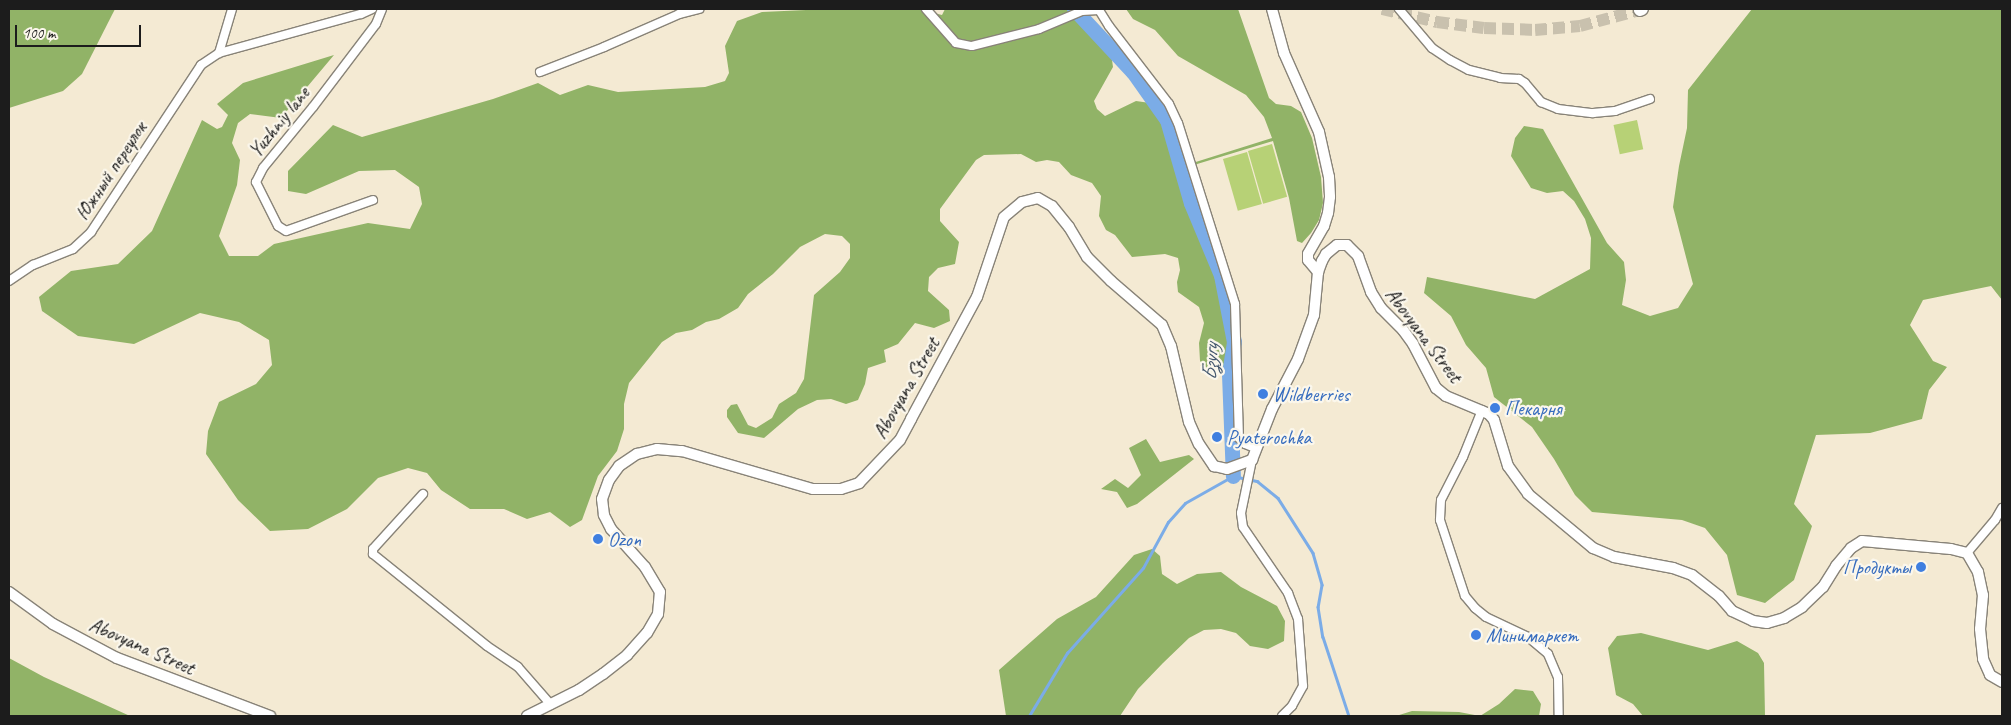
<!DOCTYPE html>
<meta charset="utf-8">
<style>
body{margin:0}
#map{position:relative;width:2011px;height:725px;overflow:hidden;background:#f4ead3;font-family:Caveat,sans-serif}
div>[style]{position:absolute}
.green>*{inset:0;background:#b7d176;transform-origin:0 0}
.forest>*{inset:0;background:#91b367}
.stream>*{height:2.5px;margin:-1.25px;padding:0 1.25px;transform-origin:1.25px;border-radius:1.25px;background:#7bace7}
.river>*{height:15px;margin:-7.5px;padding:0 7.5px;transform-origin:7.5px;border-radius:7.5px;background:#7bace7}
.trunk-tunnel>*{height:12px;margin-top:-6px;transform-origin:0;background:repeating-linear-gradient(90deg,#c9c1ae 0 12px,transparent 0 18px)}
.roads{filter:drop-shadow(1px 0 #888378) drop-shadow(-1px 0 #888378) drop-shadow(0 1px #888378) drop-shadow(0 -1px #888378)}
.minor>*{height:8px;margin:-4px;padding:0 4px;transform-origin:4px;border-radius:4px;background:#fff}
.tertiary>*{height:10px;margin:-5px;padding:0 5px;transform-origin:5px;border-radius:5px;background:#fff}
.trunk>*{height:12px;margin:-6px;padding:0 6px;transform-origin:6px;border-radius:6px;background:#fff}
.dots>*{width:14px;height:14px;translate:-50% -50%;box-sizing:border-box;border:2px solid #fbf7ec;border-radius:50%}
span{translate:-50% -50%;white-space:nowrap;text-align:center;line-height:1.15;-webkit-text-stroke:4.5px #fbf7ec;paint-order:stroke}
.street-label{font-size:20px;color:#1c1c1c}
.shop-label{font-size:20px;color:#366cbe}
.left{translate:0 -50%;text-align:left}
.right{translate:-100% -50%;text-align:right}
.water-label{font-size:21px;color:#42566d;font-style:italic}
.frame{position:absolute;inset:0;border:10px solid #1c1c1c;pointer-events:none}
.scale{position:absolute;left:15px;top:25px;width:126px;height:22px;box-sizing:border-box;border:2px solid #1c1c1c;border-top:0;padding-left:6px;font-size:15px;line-height:18px;white-space:nowrap;color:#1c1c1c;-webkit-text-stroke:4px #fbf7ec;paint-order:stroke}
</style>
<div id="map">
<div class="green">
<div style="left:1637px;top:120px;width:30px;height:24px;rotate:78deg"></div>
<div style="left:1272px;top:144px;width:55px;height:25px;rotate:74deg"></div>
<div style="left:1247px;top:152px;width:54px;height:25px;rotate:74deg"></div>
</div>
<div class="forest">
<div style="clip-path:polygon(9px 9px,115px 9px,82px 74px,63px 91px,9px 108px)"></div>
<div style="clip-path:polygon(828px 9px,918px 9px,942px 15px,945px 9px,1085px 9px,1111px 53px,1113px 67px,1094px 101px,1097px 109px,1105px 116px,1136px 101px,1150px 103px,1163px 117px,1183px 166px,1272px 138px,1264px 117px,1246px 95px,1178px 56px,1155px 30px,1133px 19px,1126px 9px,1238px 9px,1269px 98px,1276px 104px,1291px 106px,1301px 112px,1312px 138px,1321px 177px,1323px 203px,1319px 220px,1311px 233px,1302px 243px,1297px 241px,1289px 198px,1273px 141px,1184px 168px,1230px 298px,1235px 336px,1232px 366px,1213px 375px,1200px 361px,1199px 343px,1204px 323px,1199px 307px,1178px 292px,1177px 282px,1180px 270px,1178px 258px,1165px 254px,1132px 257px,1115px 235px,1106px 230px,1099px 216px,1101px 196px,1092px 183px,1071px 175px,1059px 162px,1047px 160px,1036px 162px,1021px 154px,984px 155px,976px 160px,940px 209px,940px 221px,959px 242px,955px 264px,938px 268px,929px 277px,928px 291px,949px 310px,950px 321px,934px 328px,915px 323px,898px 344px,884px 350px,886px 362px,868px 368px,865px 384px,858px 400px,846px 404px,831px 399px,817px 400px,798px 409px,764px 438px,738px 433px,727px 417px,727px 410px,731px 405px,737px 404px,748px 425px,756px 428px,772px 418px,779px 404px,796px 393px,804px 379px,814px 295px,840px 272px,850px 258px,850px 244px,842px 236px,825px 234px,800px 247px,773px 274px,748px 294px,738px 308px,719px 319px,706px 322px,692px 330px,676px 333px,662px 342px,629px 383px,624px 404px,624px 429px,617px 451px,598px 476px,582px 520px,570px 527px,550px 512px,527px 519px,504px 509px,470px 509px,441px 490px,427px 473px,408px 468px,378px 478px,347px 509px,308px 529px,270px 531px,238px 500px,206px 454px,208px 431px,219px 402px,256px 384px,272px 365px,269px 340px,239px 322px,200px 313px,134px 344px,78px 336px,42px 311px,39px 297px,71px 271px,118px 264px,152px 231px,202px 120px,217px 129px,222px 127px,228px 115px,217px 104px,243px 83px,334px 55px,281px 118px,250px 114px,238px 123px,232px 143px,240px 160px,237px 185px,219px 236px,229px 256px,258px 256px,274px 244px,368px 223px,410px 229px,422px 204px,419px 187px,395px 170px,359px 171px,306px 194px,288px 191px,288px 171px,333px 125px,362px 137px,493px 99px,538px 83px,560px 95px,588px 85px,618px 92px,705px 87px,725px 81px,729px 73px,725px 46px,737px 21px,762px 12px)"></div>
<div style="clip-path:polygon(1752px 9px,2002px 9px,2002px 300px,1991px 286px,1923px 300px,1910px 325px,1933px 361px,1947px 367px,1929px 390px,1922px 419px,1870px 433px,1816px 435px,1794px 504px,1812px 526px,1794px 580px,1765px 603px,1737px 595px,1727px 555px,1705px 528px,1682px 520px,1592px 512px,1575px 495px,1554px 459px,1532px 427px,1494px 397px,1486px 368px,1466px 345px,1451px 316px,1424px 293px,1427px 277px,1535px 299px,1590px 269px,1591px 238px,1585px 219px,1574px 201px,1563px 191px,1547px 193px,1531px 188px,1511px 156px,1515px 138px,1524px 126px,1543px 129px,1607px 243px,1624px 262px,1626px 280px,1622px 305px,1650px 316px,1678px 308px,1693px 284px,1673px 207px,1679px 166px,1687px 128px,1688px 90px)"></div>
<div style="clip-path:polygon(1146px 439px,1160px 462px,1189px 455px,1194px 459px,1137px 504px,1127px 508px,1117px 492px,1101px 489px,1115px 479px,1128px 488px,1141px 475px,1129px 448px)"></div>
<div style="clip-path:polygon(1152px 549px,1160px 556px,1162px 574px,1177px 584px,1197px 574px,1221px 572px,1241px 587px,1277px 606px,1285px 621px,1284px 641px,1268px 649px,1250px 646px,1236px 633px,1221px 629px,1204px 630px,1189px 638px,1163px 663px,1138px 689px,1120px 716px,1006px 716px,999px 670px,1057px 619px,1096px 597px,1134px 555px)"></div>
<div style="clip-path:polygon(1641px 633px,1708px 650px,1737px 641px,1758px 653px,1764px 663px,1765px 716px,1643px 716px,1633px 704px,1616px 695px,1608px 648px,1617px 636px)"></div>
<div style="clip-path:polygon(9px 658px,44px 677px,130px 716px,9px 716px)"></div>
<div style="clip-path:polygon(1515px 689px,1533px 691px,1541px 704px,1539px 716px,1396px 716px,1412px 711px,1459px 712px,1480px 716px,1499px 704px)"></div>
</div>
<div class="stream">
<div style="left:1029px;top:716px;width:74px;rotate:-58.9deg"></div>
<div style="left:1067px;top:653px;width:114px;rotate:-48.2deg"></div>
<div style="left:1143px;top:568px;width:52px;rotate:-61.5deg"></div>
<div style="left:1168px;top:522px;width:25px;rotate:-48deg"></div>
<div style="left:1185px;top:503px;width:55px;rotate:-29.4deg"></div>
<div style="left:1233px;top:476px;width:25px;rotate:12deg"></div>
<div style="left:1257px;top:481px;width:27px;rotate:39deg"></div>
<div style="left:1278px;top:498px;width:65px;rotate:57.5deg"></div>
<div style="left:1313px;top:553px;width:33px;rotate:74deg"></div>
<div style="left:1322px;top:585px;width:22px;rotate:100deg"></div>
<div style="left:1318px;top:607px;width:30px;rotate:81deg"></div>
<div style="left:1323px;top:637px;width:83px;rotate:71.8deg"></div>
</div>
<div class="river">
<div style="left:1074px;top:9px;width:86px;rotate:46.9deg"></div>
<div style="left:1133px;top:72px;width:59px;rotate:54.7deg"></div>
<div style="left:1167px;top:120px;width:86px;rotate:73.9deg"></div>
<div style="left:1191px;top:203px;width:78px;rotate:67.4deg"></div>
<div style="left:1221px;top:275px;width:68px;rotate:79deg"></div>
<div style="left:1234px;top:342px;width:32px;rotate:99deg"></div>
<div style="left:1229px;top:374px;width:102px;rotate:87.8deg"></div>
</div>
<div class="trunk-tunnel">
<div style="left:1382px;top:9px;width:57px;rotate:13.3deg"></div>
<div style="left:1437px;top:22px;width:47px;rotate:7.3deg"></div>
<div style="left:1484px;top:28px;width:51px;rotate:2.2deg"></div>
<div style="left:1535px;top:30px;width:45px;rotate:-5.1deg"></div>
<div style="left:1580px;top:26px;width:62px;rotate:-14.9deg"></div>
</div>
<div class="roads">
<div class="minor">
<div style="left:926px;top:9px;width:45px;rotate:48.6deg"></div>
<div style="left:956px;top:43px;width:16px;rotate:11deg"></div>
<div style="left:972px;top:46px;width:69px;rotate:-14.2deg"></div>
<div style="left:1039px;top:29px;width:47px;rotate:-22.7deg"></div>
<div style="left:1082px;top:11px;width:17px;rotate:-3deg"></div>
<div style="left:1099px;top:10px;width:19px;rotate:58deg"></div>
<div style="left:1109px;top:26px;width:98px;rotate:52.4deg"></div>
<div style="left:1169px;top:104px;width:21px;rotate:65deg"></div>
<div style="left:1178px;top:123px;width:190px;rotate:72.5deg"></div>
<div style="left:1235px;top:304px;width:134px;rotate:88.3deg"></div>
<div style="left:1239px;top:438px;width:8px;rotate:45deg"></div>
<div style="left:1245px;top:444px;width:11px;rotate:22deg"></div>
<div style="left:1399px;top:9px;width:51px;rotate:49.8deg"></div>
<div style="left:1432px;top:48px;width:22px;rotate:34deg"></div>
<div style="left:1450px;top:60px;width:21px;rotate:28deg"></div>
<div style="left:1469px;top:70px;width:32px;rotate:14deg"></div>
<div style="left:1500px;top:78px;width:19px;rotate:3deg"></div>
<div style="left:1519px;top:79px;width:7px;rotate:34deg"></div>
<div style="left:1525px;top:83px;width:25px;rotate:50deg"></div>
<div style="left:1541px;top:102px;width:18px;rotate:22deg"></div>
<div style="left:1558px;top:109px;width:35px;rotate:7deg"></div>
<div style="left:1593px;top:113px;width:22px;rotate:-5deg"></div>
<div style="left:1615px;top:111px;width:37px;rotate:-19deg"></div>
<div style="left:219px;top:53px;width:46px;rotate:-73.5deg"></div>
<div style="left:540px;top:72px;width:69px;rotate:-21.3deg"></div>
<div style="left:604px;top:47px;width:82px;rotate:-23.7deg"></div>
<div style="left:679px;top:14px;width:21px;rotate:-14deg"></div>
<div style="left:373px;top:200px;width:92px;rotate:160.4deg"></div>
<div style="left:286px;top:231px;width:9px;rotate:-148deg"></div>
<div style="left:278px;top:226px;width:49px;rotate:-116.6deg"></div>
<div style="left:256px;top:182px;width:16px;rotate:-63deg"></div>
<div style="left:263px;top:168px;width:79px;rotate:-50.7deg"></div>
<div style="left:313px;top:107px;width:104px;rotate:-52.8deg"></div>
<div style="left:376px;top:24px;width:16px;rotate:-68deg"></div>
<div style="left:9px;top:281px;width:29px;rotate:-34deg"></div>
<div style="left:33px;top:265px;width:43px;rotate:-21.8deg"></div>
<div style="left:73px;top:249px;width:25px;rotate:-43deg"></div>
<div style="left:91px;top:232px;width:200px;rotate:-56.6deg"></div>
<div style="left:201px;top:65px;width:22px;rotate:-34deg"></div>
<div style="left:219px;top:53px;width:147px;rotate:-15.4deg"></div>
<div style="left:361px;top:14px;width:12px;rotate:-24deg"></div>
<div style="left:1482px;top:410px;width:51px;rotate:112deg"></div>
<div style="left:1463px;top:457px;width:48px;rotate:117.1deg"></div>
<div style="left:1441px;top:500px;width:20px;rotate:93deg"></div>
<div style="left:1440px;top:520px;width:80px;rotate:71.8deg"></div>
<div style="left:1465px;top:596px;width:16px;rotate:50deg"></div>
<div style="left:1475px;top:608px;width:14px;rotate:39deg"></div>
<div style="left:1486px;top:617px;width:47px;rotate:25.5deg"></div>
<div style="left:1528px;top:637px;width:26px;rotate:40deg"></div>
<div style="left:1548px;top:654px;width:25px;rotate:67deg"></div>
<div style="left:1558px;top:677px;width:39px;rotate:89deg"></div>
<div style="left:1252px;top:460px;width:54px;rotate:101.7deg"></div>
<div style="left:1241px;top:513px;width:14px;rotate:82deg"></div>
<div style="left:1243px;top:527px;width:80px;rotate:55.7deg"></div>
<div style="left:1288px;top:593px;width:28px;rotate:69deg"></div>
<div style="left:1298px;top:619px;width:67px;rotate:85.7deg"></div>
<div style="left:1303px;top:686px;width:23px;rotate:119deg"></div>
<div style="left:1292px;top:706px;width:14px;rotate:135deg"></div>
<div style="left:423px;top:494px;width:74px;rotate:132.3deg"></div>
<div style="left:373px;top:549px;width:5px;rotate:90deg"></div>
<div style="left:373px;top:554px;width:146px;rotate:38.9deg"></div>
<div style="left:487px;top:646px;width:37px;rotate:34deg"></div>
<div style="left:518px;top:667px;width:50px;rotate:49deg"></div>
<div style="left:1967px;top:553px;width:43px;rotate:-49.7deg"></div>
<div style="left:1995px;top:520px;width:14px;rotate:-60deg"></div>
</div>
<div class="tertiary">
<div style="left:1272px;top:9px;width:46px;rotate:74.7deg"></div>
<div style="left:1284px;top:53px;width:86px;rotate:66.1deg"></div>
<div style="left:1319px;top:132px;width:46px;rotate:77.5deg"></div>
<div style="left:1329px;top:177px;width:20px;rotate:87deg"></div>
<div style="left:1330px;top:197px;width:16px;rotate:97deg"></div>
<div style="left:1328px;top:213px;width:14px;rotate:107deg"></div>
<div style="left:1324px;top:226px;width:32px;rotate:120deg"></div>
<div style="left:1308px;top:254px;width:6px;rotate:90deg"></div>
<div style="left:1308px;top:260px;width:16px;rotate:50deg"></div>
<div style="left:9px;top:592px;width:54px;rotate:36deg"></div>
<div style="left:53px;top:624px;width:72px;rotate:28deg"></div>
<div style="left:117px;top:658px;width:164px;rotate:20.8deg"></div>
<div style="left:527px;top:716px;width:58px;rotate:-26.6deg"></div>
<div style="left:579px;top:690px;width:29px;rotate:-34deg"></div>
<div style="left:603px;top:674px;width:31px;rotate:-38deg"></div>
<div style="left:627px;top:655px;width:30px;rotate:-48deg"></div>
<div style="left:647px;top:633px;width:22px;rotate:-60deg"></div>
<div style="left:658px;top:614px;width:22px;rotate:-85deg"></div>
<div style="left:660px;top:592px;width:29px;rotate:-121deg"></div>
<div style="left:645px;top:567px;width:51px;rotate:-131.8deg"></div>
<div style="left:611px;top:529px;width:16px;rotate:-117deg"></div>
<div style="left:604px;top:515px;width:16px;rotate:-97deg"></div>
<div style="left:602px;top:499px;width:20px;rotate:-70deg"></div>
<div style="left:609px;top:480px;width:17px;rotate:-54deg"></div>
<div style="left:619px;top:466px;width:22px;rotate:-34deg"></div>
<div style="left:637px;top:454px;width:21px;rotate:-14deg"></div>
<div style="left:657px;top:449px;width:25px;rotate:5deg"></div>
<div style="left:682px;top:451px;width:136px;rotate:16.2deg"></div>
<div style="left:813px;top:489px;width:28px"></div>
<div style="left:841px;top:489px;width:19px;rotate:-18deg"></div>
<div style="left:859px;top:483px;width:59px;rotate:-46.4deg"></div>
<div style="left:900px;top:440px;width:24px;rotate:-62deg"></div>
<div style="left:911px;top:419px;width:139px;rotate:-61.6deg"></div>
<div style="left:977px;top:297px;width:84px;rotate:-71.4deg"></div>
<div style="left:1004px;top:217px;width:23px;rotate:-40deg"></div>
<div style="left:1022px;top:202px;width:16px;rotate:-14deg"></div>
<div style="left:1038px;top:198px;width:16px;rotate:30deg"></div>
<div style="left:1052px;top:206px;width:27px;rotate:51deg"></div>
<div style="left:1069px;top:227px;width:35px;rotate:59deg"></div>
<div style="left:1087px;top:257px;width:34px;rotate:45deg"></div>
<div style="left:1111px;top:281px;width:67px;rotate:40.8deg"></div>
<div style="left:1162px;top:325px;width:23px;rotate:67deg"></div>
<div style="left:1171px;top:346px;width:78px;rotate:76.7deg"></div>
<div style="left:1189px;top:422px;width:24px;rotate:66deg"></div>
<div style="left:1199px;top:444px;width:27px;rotate:56deg"></div>
<div style="left:1214px;top:466px;width:13px;rotate:13deg"></div>
<div style="left:1227px;top:469px;width:27px;rotate:-20deg"></div>
<div style="left:1252px;top:460px;width:55px;rotate:-68.6deg"></div>
<div style="left:1272px;top:409px;width:56px;rotate:-62.5deg"></div>
<div style="left:1298px;top:359px;width:47px;rotate:-70deg"></div>
<div style="left:1314px;top:315px;width:43px;rotate:-84.7deg"></div>
<div style="left:1318px;top:272px;width:12px;rotate:-70deg"></div>
<div style="left:1322px;top:261px;width:8px;rotate:-60deg"></div>
<div style="left:1326px;top:254px;width:14px;rotate:-39deg"></div>
<div style="left:1337px;top:245px;width:10px"></div>
<div style="left:1347px;top:245px;width:16px;rotate:45deg"></div>
<div style="left:1358px;top:256px;width:38px;rotate:70deg"></div>
<div style="left:1371px;top:292px;width:19px;rotate:58deg"></div>
<div style="left:1381px;top:308px;width:31px;rotate:45deg"></div>
<div style="left:1403px;top:330px;width:17px;rotate:54deg"></div>
<div style="left:1413px;top:344px;width:50px;rotate:62.4deg"></div>
<div style="left:1436px;top:388px;width:13px;rotate:39deg"></div>
<div style="left:1446px;top:396px;width:47px;rotate:22.7deg"></div>
<div style="left:1489px;top:414px;width:8px;rotate:50deg"></div>
<div style="left:1494px;top:420px;width:48px;rotate:73.1deg"></div>
<div style="left:1508px;top:466px;width:34px;rotate:54deg"></div>
<div style="left:1528px;top:494px;width:85px;rotate:39.7deg"></div>
<div style="left:1593px;top:548px;width:23px;rotate:23deg"></div>
<div style="left:1614px;top:557px;width:60px;rotate:10.6deg"></div>
<div style="left:1673px;top:568px;width:20px;rotate:20deg"></div>
<div style="left:1692px;top:575px;width:34px;rotate:38deg"></div>
<div style="left:1719px;top:596px;width:20px;rotate:49deg"></div>
<div style="left:1732px;top:611px;width:23px;rotate:25deg"></div>
<div style="left:1753px;top:621px;width:14px;rotate:8deg"></div>
<div style="left:1767px;top:623px;width:18px;rotate:-16deg"></div>
<div style="left:1784px;top:618px;width:21px;rotate:-31deg"></div>
<div style="left:1802px;top:607px;width:29px;rotate:-44deg"></div>
<div style="left:1823px;top:587px;width:25px;rotate:-58deg"></div>
<div style="left:1836px;top:566px;width:23px;rotate:-50deg"></div>
<div style="left:1851px;top:548px;width:13px;rotate:-32deg"></div>
<div style="left:1862px;top:541px;width:89px;rotate:5.1deg"></div>
<div style="left:1951px;top:549px;width:16px;rotate:14deg"></div>
<div style="left:1967px;top:553px;width:22px;rotate:60deg"></div>
<div style="left:1978px;top:572px;width:24px;rotate:78deg"></div>
<div style="left:1983px;top:595px;width:34px;rotate:95deg"></div>
<div style="left:1980px;top:629px;width:30px;rotate:84deg"></div>
<div style="left:1983px;top:659px;width:17px;rotate:66deg"></div>
<div style="left:1990px;top:675px;width:14px;rotate:30deg"></div>
</div>
<div class="trunk">
<div style="left:1640px;top:10px;width:2px;rotate:-27deg"></div>
</div>
</div>
<div class="dots">
<div style="left:1263px;top:394px;background:#3f7fe0"></div>
<div style="left:1495px;top:408px;background:#3f7fe0"></div>
<div style="left:1217px;top:437px;background:#3f7fe0"></div>
<div style="left:598px;top:539px;background:#3f7fe0"></div>
<div style="left:1921px;top:567px;background:#3f7fe0"></div>
<div style="left:1476px;top:635px;background:#3f7fe0"></div>
</div>
<div class="street-label">
<span style="left:279px;top:122px;rotate:-51deg">Yuzhniy lane</span>
<span style="left:111px;top:171px;rotate:-57deg">Южный переулок</span>
<span style="left:1424px;top:335px;rotate:53deg">Abovyana Street</span>
<span style="left:906px;top:388px;rotate:-60deg">Abovyana Street</span>
<span style="left:142px;top:646px;rotate:24deg">Abovyana Street</span>
</div>
<div class="shop-label">
<span class="left" style="left:1273px;top:394px">Wildberries</span>
<span class="left" style="left:1505px;top:408px">Пекарня</span>
<span class="left" style="left:1227px;top:437px">Pyaterochka</span>
<span class="left" style="left:608px;top:539px">Ozon</span>
<span class="right" style="left:1911px;top:567px">Продукты</span>
<span class="left" style="left:1486px;top:635px">Минимаркет</span>
</div>
<div class="water-label">
<span style="left:1210px;top:362px;rotate:-87deg">Бзугу</span>
</div>
<div class="frame"></div>
<div class="scale">100 m</div>
</div>
